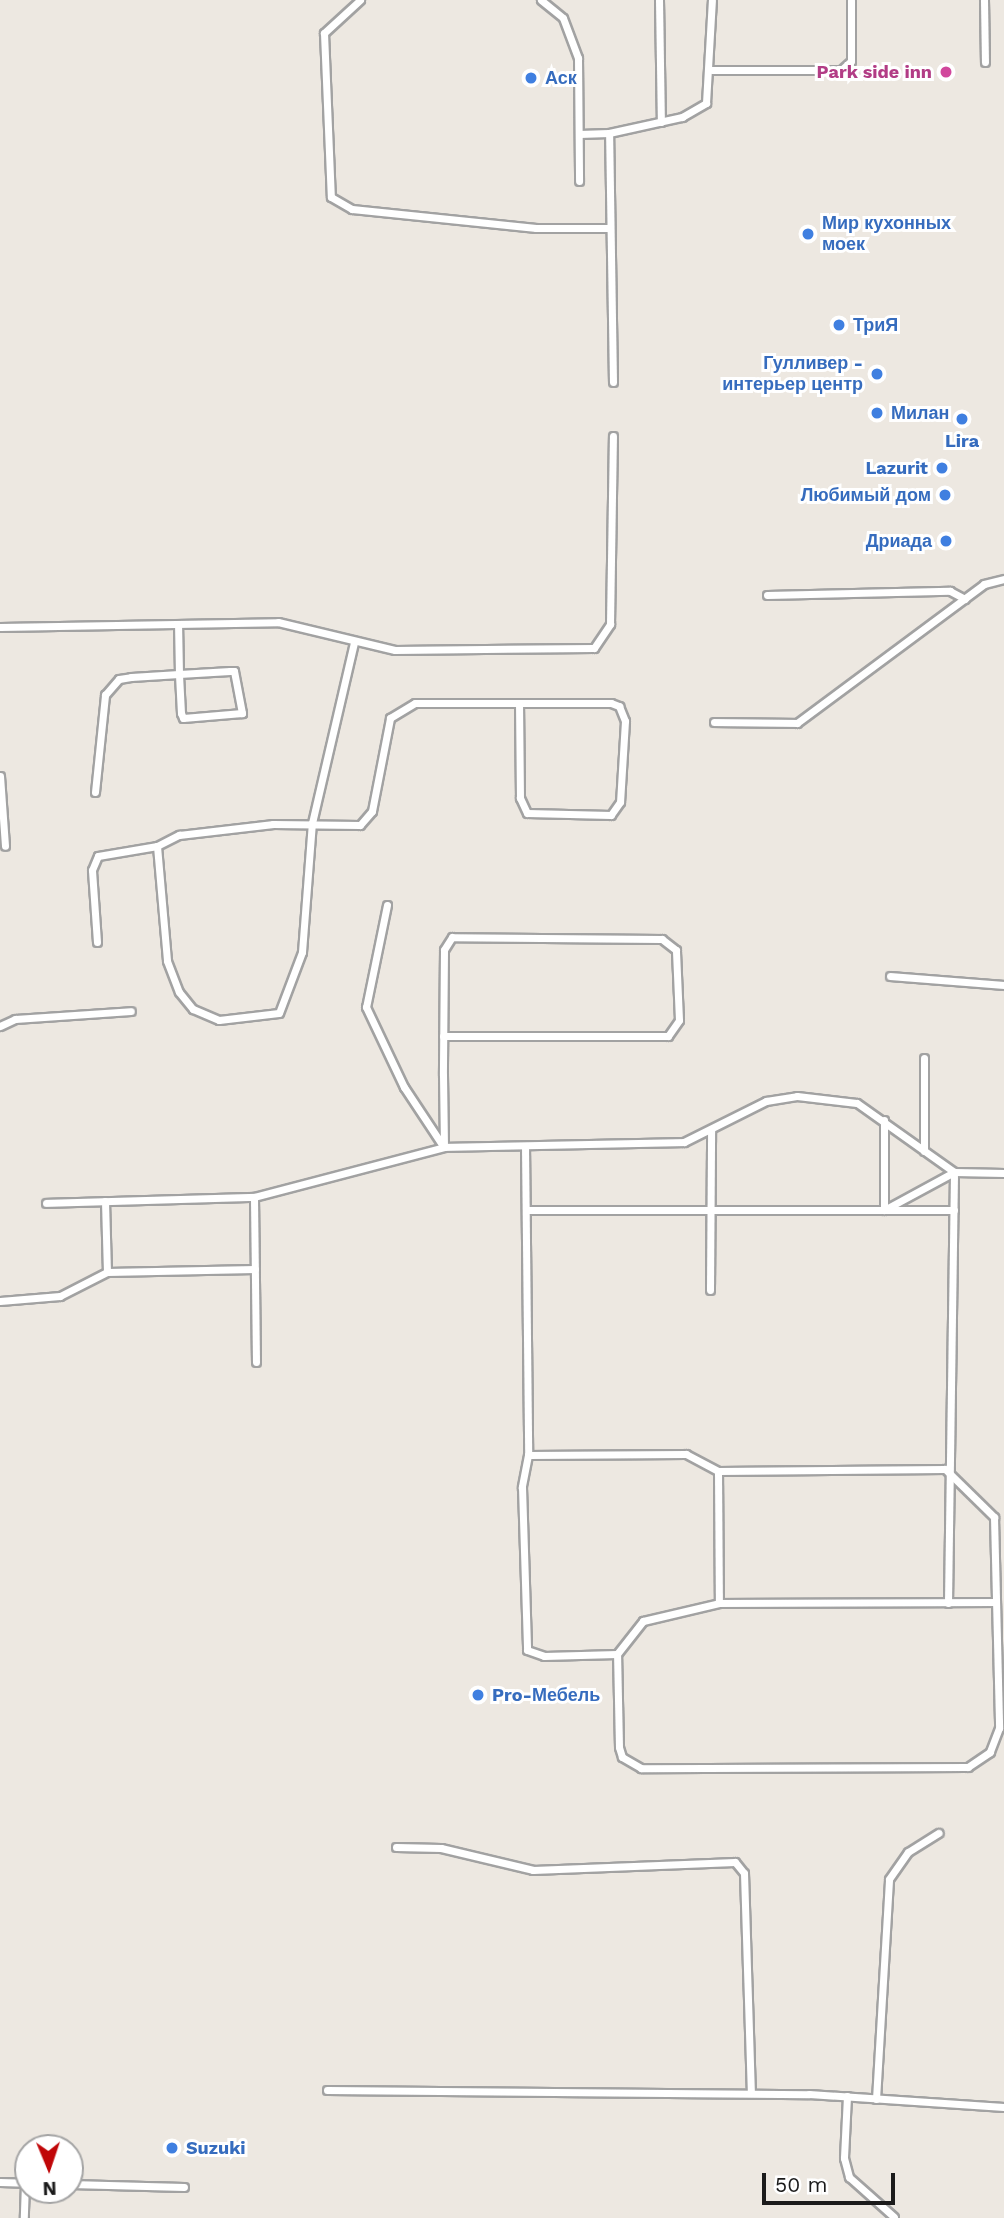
<!DOCTYPE html>
<meta charset="utf-8">
<style>
body{margin:0}
#map{position:relative;width:1004px;height:2218px;overflow:hidden;background:#ede8e1;font-family:"Work Sans",sans-serif}
div>[style]{position:absolute}
.roads{filter:drop-shadow(2px 0 #a2a2a2) drop-shadow(-2px 0 #a2a2a2) drop-shadow(0 2px #a2a2a2) drop-shadow(0 -2px #a2a2a2)}
.lane>*{height:7px;margin:-3.5px;padding:0 3.5px;transform-origin:3.5px;border-radius:3.5px;background:#fff}
.dots>*{width:19px;height:19px;translate:-50% -50%;box-sizing:border-box;border:4px solid #fff;border-radius:50%}
span{translate:-50% -50%;white-space:nowrap;text-align:center;line-height:1.15;-webkit-text-stroke:6px #fff;paint-order:stroke}
.hotel-label{font-size:18px;color:#b23c85;font-weight:700}
.right{translate:-100% -50%;text-align:right}
.shop-label{font-size:18px;color:#366cbe;font-weight:700}
.left{translate:0 -50%;text-align:left}
.north{position:absolute;left:14px;top:2134px;width:70px;height:70px;box-sizing:border-box;background:#fff;border:2px solid #a4a4a4;border-radius:50%;rotate:178deg;font-size:19px;font-weight:700;line-height:28px;text-align:center;color:#1b1b1b}
.north::after{content:'';display:block;margin:auto;width:24px;height:32px;background:#c00608;clip-path:polygon(50% 0,100% 100%,50% 72%,0 100%)}
.scale{position:absolute;left:762px;top:2173px;width:133px;height:32px;box-sizing:border-box;border:4px solid #1b1b1b;border-top:0;padding-left:9px;font-size:21px;line-height:24px;white-space:nowrap;color:#1b1b1b;-webkit-text-stroke:5px #fff;paint-order:stroke}
</style>
<div id="map">
<div class="roads">
<div class="lane">
<div style="left:360px;top:0;width:49px;rotate:137.5deg"></div>
<div style="left:324px;top:33px;width:164px;rotate:87.6deg"></div>
<div style="left:331px;top:197px;width:24px;rotate:30deg"></div>
<div style="left:352px;top:209px;width:185px;rotate:5.9deg"></div>
<div style="left:536px;top:228px;width:74px"></div>
<div style="left:541px;top:0;width:28px;rotate:39deg"></div>
<div style="left:563px;top:18px;width:43px;rotate:69.4deg"></div>
<div style="left:578px;top:58px;width:123px;rotate:89.5deg"></div>
<div style="left:659px;top:0;width:122px;rotate:89.1deg"></div>
<div style="left:984px;top:0;width:62px;rotate:89.1deg"></div>
<div style="left:712px;top:70px;width:129px"></div>
<div style="left:841px;top:70px;width:13px;rotate:-42deg"></div>
<div style="left:851px;top:61px;width:61px;rotate:-90deg"></div>
<div style="left:579px;top:134px;width:30px;rotate:-2deg"></div>
<div style="left:613px;top:382px;width:249px;rotate:-90.9deg"></div>
<div style="left:609px;top:133px;width:75px;rotate:-12.4deg"></div>
<div style="left:682px;top:117px;width:28px;rotate:-30deg"></div>
<div style="left:706px;top:103px;width:103px;rotate:-86.7deg"></div>
<div style="left:767px;top:595px;width:183px;rotate:-1.3deg"></div>
<div style="left:950px;top:591px;width:17px;rotate:28deg"></div>
<div style="left:0;top:627px;width:278px;rotate:-1deg"></div>
<div style="left:278px;top:622px;width:120px;rotate:13.5deg"></div>
<div style="left:395px;top:650px;width:199px;rotate:-0.6deg"></div>
<div style="left:594px;top:648px;width:29px;rotate:-56deg"></div>
<div style="left:610px;top:624px;width:188px;rotate:-89.1deg"></div>
<div style="left:714px;top:722px;width:83px;rotate:0.7deg"></div>
<div style="left:797px;top:723px;width:233px;rotate:-36.6deg"></div>
<div style="left:984px;top:584px;width:21px;rotate:-14deg"></div>
<div style="left:0;top:776px;width:70px;rotate:85.9deg"></div>
<div style="left:95px;top:792px;width:98px;rotate:-84.1deg"></div>
<div style="left:105px;top:695px;width:21px;rotate:-49deg"></div>
<div style="left:119px;top:679px;width:12px;rotate:-9deg"></div>
<div style="left:131px;top:677px;width:48px;rotate:-3.6deg"></div>
<div style="left:179px;top:674px;width:51px;rotate:-3.4deg"></div>
<div style="left:230px;top:671px;width:4px"></div>
<div style="left:234px;top:671px;width:43px;rotate:79.2deg"></div>
<div style="left:242px;top:713px;width:59px;rotate:175.2deg"></div>
<div style="left:183px;top:718px;width:5px;rotate:-112deg"></div>
<div style="left:181px;top:713px;width:39px;rotate:-93deg"></div>
<div style="left:179px;top:674px;width:50px;rotate:-91.1deg"></div>
<div style="left:157px;top:846px;width:115px;rotate:85deg"></div>
<div style="left:167px;top:961px;width:33px;rotate:69deg"></div>
<div style="left:179px;top:992px;width:22px;rotate:51deg"></div>
<div style="left:193px;top:1009px;width:28px;rotate:23deg"></div>
<div style="left:219px;top:1020px;width:60px;rotate:-6.7deg"></div>
<div style="left:279px;top:1013px;width:65px;rotate:-69.3deg"></div>
<div style="left:302px;top:952px;width:129px;rotate:-85.6deg"></div>
<div style="left:312px;top:823px;width:185px;rotate:-76.9deg"></div>
<div style="left:387px;top:905px;width:104px;rotate:101.6deg"></div>
<div style="left:366px;top:1007px;width:89px;rotate:64.6deg"></div>
<div style="left:404px;top:1087px;width:71px;rotate:56.5deg"></div>
<div style="left:97px;top:942px;width:72px;rotate:-94deg"></div>
<div style="left:92px;top:870px;width:15px;rotate:-67deg"></div>
<div style="left:98px;top:856px;width:60px;rotate:-9.6deg"></div>
<div style="left:157px;top:846px;width:25px;rotate:-27deg"></div>
<div style="left:179px;top:835px;width:95px;rotate:-6.7deg"></div>
<div style="left:273px;top:824px;width:87px;rotate:0.7deg"></div>
<div style="left:360px;top:825px;width:18px;rotate:-49deg"></div>
<div style="left:372px;top:811px;width:95px;rotate:-79deg"></div>
<div style="left:390px;top:718px;width:29px;rotate:-31deg"></div>
<div style="left:415px;top:703px;width:196px"></div>
<div style="left:611px;top:703px;width:9px;rotate:21deg"></div>
<div style="left:619px;top:706px;width:16px;rotate:68deg"></div>
<div style="left:625px;top:721px;width:81px;rotate:93.5deg"></div>
<div style="left:620px;top:802px;width:16px;rotate:125deg"></div>
<div style="left:611px;top:815px;width:84px;rotate:-178.6deg"></div>
<div style="left:527px;top:813px;width:17px;rotate:-115deg"></div>
<div style="left:520px;top:798px;width:95px;rotate:-90.6deg"></div>
<div style="left:890px;top:976px;width:114px;rotate:4.5deg"></div>
<div style="left:0;top:1026px;width:17px;rotate:-25deg"></div>
<div style="left:15px;top:1019px;width:116px;rotate:-3.9deg"></div>
<div style="left:443px;top:1036px;width:225px"></div>
<div style="left:668px;top:1036px;width:19px;rotate:-55deg"></div>
<div style="left:679px;top:1020px;width:70px;rotate:-92.5deg"></div>
<div style="left:676px;top:950px;width:18px;rotate:-142deg"></div>
<div style="left:662px;top:939px;width:210px;rotate:-179.5deg"></div>
<div style="left:452px;top:937px;width:15px;rotate:122deg"></div>
<div style="left:444px;top:950px;width:125px;rotate:90.5deg"></div>
<div style="left:443px;top:1075px;width:72px;rotate:89.2deg"></div>
<div style="left:884px;top:1120px;width:90px;rotate:90deg"></div>
<div style="left:884px;top:1210px;width:70px"></div>
<div style="left:525px;top:1146px;width:309px;rotate:89.4deg"></div>
<div style="left:528px;top:1455px;width:158px;rotate:-0.4deg"></div>
<div style="left:686px;top:1454px;width:36px;rotate:28deg"></div>
<div style="left:718px;top:1471px;width:227px;rotate:-0.5deg"></div>
<div style="left:945px;top:1469px;width:69px;rotate:44.4deg"></div>
<div style="left:994px;top:1517px;width:211px;rotate:88.6deg"></div>
<div style="left:999px;top:1728px;width:26px;rotate:111deg"></div>
<div style="left:990px;top:1752px;width:27px;rotate:146deg"></div>
<div style="left:968px;top:1767px;width:327px;rotate:179.8deg"></div>
<div style="left:641px;top:1768px;width:22px;rotate:-150deg"></div>
<div style="left:622px;top:1757px;width:10px;rotate:-107deg"></div>
<div style="left:619px;top:1747px;width:93px;rotate:-91.2deg"></div>
<div style="left:924px;top:1151px;width:93px;rotate:-90deg"></div>
<div style="left:105px;top:1201px;width:71px;rotate:88.4deg"></div>
<div style="left:46px;top:1203px;width:208px;rotate:-1.7deg"></div>
<div style="left:526px;top:1210px;width:358px"></div>
<div style="left:884px;top:1210px;width:80px;rotate:-28.5deg"></div>
<div style="left:954px;top:1172px;width:50px;rotate:1.1deg"></div>
<div style="left:710px;top:1290px;width:159px;rotate:-89.6deg"></div>
<div style="left:0;top:1301px;width:60px;rotate:-4.8deg"></div>
<div style="left:60px;top:1296px;width:53px;rotate:-27.1deg"></div>
<div style="left:107px;top:1272px;width:148px;rotate:-1.2deg"></div>
<div style="left:256px;top:1362px;width:165px;rotate:-90.7deg"></div>
<div style="left:254px;top:1197px;width:196px;rotate:-14.7deg"></div>
<div style="left:444px;top:1147px;width:240px;rotate:-1.2deg"></div>
<div style="left:684px;top:1142px;width:92px;rotate:-26.6deg"></div>
<div style="left:766px;top:1101px;width:31px;rotate:-9deg"></div>
<div style="left:797px;top:1096px;width:60px;rotate:6.7deg"></div>
<div style="left:857px;top:1103px;width:119px;rotate:35.4deg"></div>
<div style="left:528px;top:1455px;width:33px;rotate:101deg"></div>
<div style="left:522px;top:1487px;width:163px;rotate:88.2deg"></div>
<div style="left:527px;top:1650px;width:18px;rotate:19deg"></div>
<div style="left:544px;top:1656px;width:73px;rotate:-1.6deg"></div>
<div style="left:617px;top:1654px;width:42px;rotate:-51.8deg"></div>
<div style="left:643px;top:1621px;width:78px;rotate:-13.3deg"></div>
<div style="left:718px;top:1471px;width:132px;rotate:89.6deg"></div>
<div style="left:719px;top:1603px;width:277px;rotate:-0.2deg"></div>
<div style="left:948px;top:1603px;width:431px;rotate:-89.2deg"></div>
<div style="left:396px;top:1847px;width:45px;rotate:1.3deg"></div>
<div style="left:441px;top:1848px;width:95px;rotate:13.4deg"></div>
<div style="left:533px;top:1870px;width:202px;rotate:-2.3deg"></div>
<div style="left:735px;top:1862px;width:14px;rotate:51deg"></div>
<div style="left:744px;top:1873px;width:220px;rotate:88.2deg"></div>
<div style="left:327px;top:2090px;width:482px;rotate:0.5deg"></div>
<div style="left:809px;top:2094px;width:195px;rotate:3.8deg"></div>
<div style="left:847px;top:2096px;width:62px;rotate:92.8deg"></div>
<div style="left:844px;top:2158px;width:20px;rotate:75deg"></div>
<div style="left:849px;top:2177px;width:60px;rotate:41.6deg"></div>
<div style="left:876px;top:2099px;width:220px;rotate:-86.6deg"></div>
<div style="left:889px;top:1879px;width:33px;rotate:-55deg"></div>
<div style="left:908px;top:1852px;width:36px;rotate:-32deg"></div>
<div style="left:0;top:2182px;width:25px;rotate:2deg"></div>
<div style="left:25px;top:2183px;width:35px;rotate:92deg"></div>
<div style="left:70px;top:2184px;width:114px;rotate:1.5deg"></div>
</div>
</div>
<div class="dots">
<div style="left:946px;top:72px;background:#d1479c"></div>
<div style="left:531px;top:78px;background:#3f7fe0"></div>
<div style="left:808px;top:234px;background:#3f7fe0"></div>
<div style="left:839px;top:325px;background:#3f7fe0"></div>
<div style="left:877px;top:374px;background:#3f7fe0"></div>
<div style="left:877px;top:413px;background:#3f7fe0"></div>
<div style="left:962px;top:419px;background:#3f7fe0"></div>
<div style="left:942px;top:468px;background:#3f7fe0"></div>
<div style="left:945px;top:495px;background:#3f7fe0"></div>
<div style="left:946px;top:541px;background:#3f7fe0"></div>
<div style="left:478px;top:1695px;background:#3f7fe0"></div>
<div style="left:172px;top:2148px;background:#3f7fe0"></div>
</div>
<div class="hotel-label">
<span class="right" style="left:932px;top:72px">Park side inn</span>
</div>
<div class="shop-label">
<span class="left" style="left:545px;top:78px">Аск</span>
<span class="left" style="left:822px;top:234px">Мир кухонных<br>моек</span>
<span class="left" style="left:853px;top:325px">ТриЯ</span>
<span class="right" style="left:863px;top:374px">Гулливер -<br>интерьер центр</span>
<span class="left" style="left:891px;top:413px">Милан</span>
<span style="left:962px;top:441px">Lira</span>
<span class="right" style="left:928px;top:468px">Lazurit</span>
<span class="right" style="left:931px;top:495px">Любимый дом</span>
<span class="right" style="left:932px;top:541px">Дриада</span>
<span class="left" style="left:492px;top:1695px">Pro-Мебель</span>
<span class="left" style="left:186px;top:2148px">Suzuki</span>
</div>
<div class="north">N</div>
<div class="scale">50 m</div>
</div>
